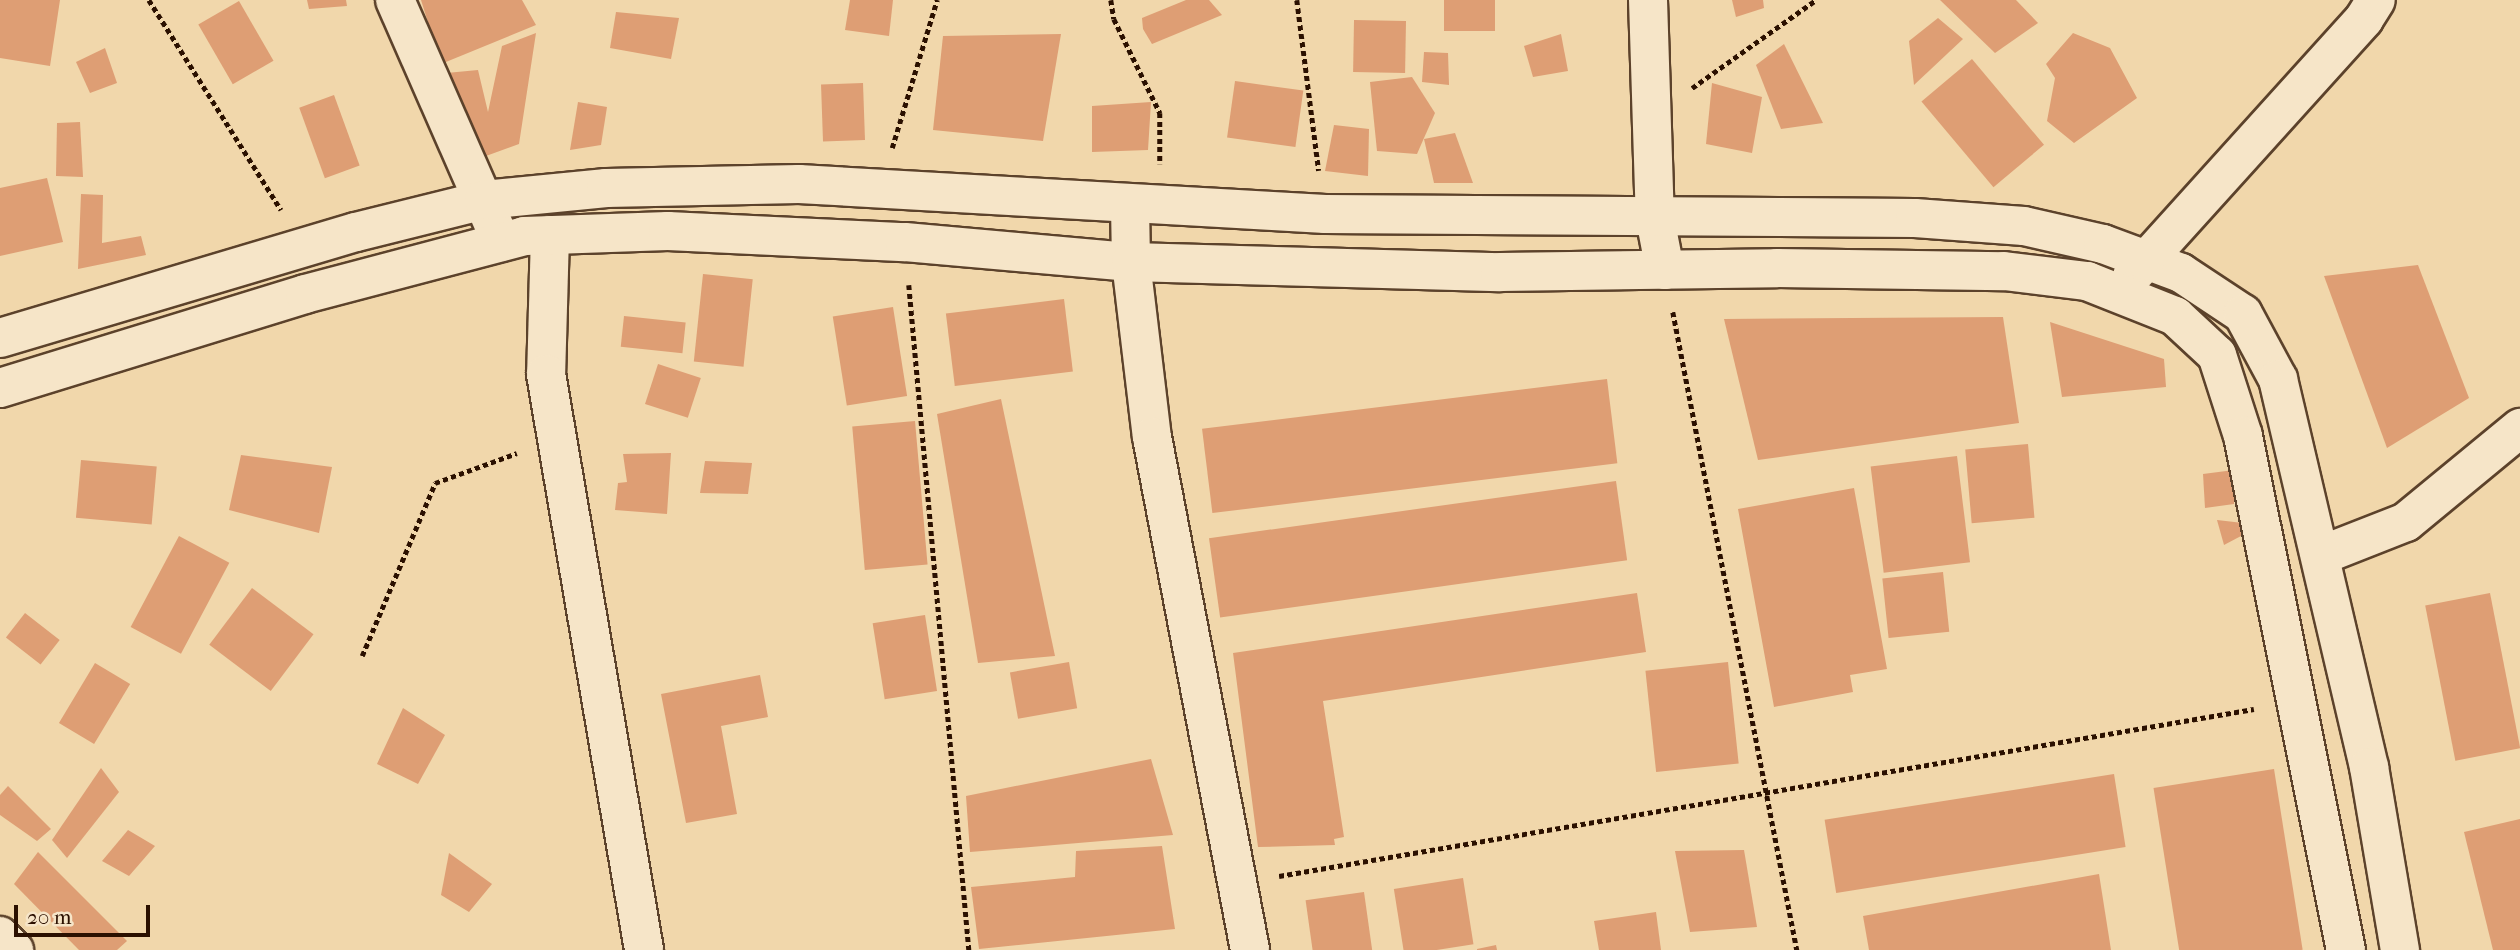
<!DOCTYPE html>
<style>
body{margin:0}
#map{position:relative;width:2520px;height:950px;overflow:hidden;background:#f1d7ab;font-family:"IM FELL French Canon",serif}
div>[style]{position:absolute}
.building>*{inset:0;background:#de9e74;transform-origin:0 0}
.path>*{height:4.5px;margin-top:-2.25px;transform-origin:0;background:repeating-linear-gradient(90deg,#2b1000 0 5px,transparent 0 8.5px)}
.roads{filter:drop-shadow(2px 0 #5c422b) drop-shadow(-2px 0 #5c422b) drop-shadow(0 2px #5c422b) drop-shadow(0 -2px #5c422b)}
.street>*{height:38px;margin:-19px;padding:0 19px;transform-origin:19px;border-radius:19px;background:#f6e5c8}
.secondary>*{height:38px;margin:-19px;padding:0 19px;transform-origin:19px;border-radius:19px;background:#f6e5c8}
span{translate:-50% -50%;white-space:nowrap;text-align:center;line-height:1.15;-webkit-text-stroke:6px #f6e5c8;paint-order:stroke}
.scale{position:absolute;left:14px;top:905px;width:136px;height:32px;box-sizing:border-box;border:4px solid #2b1000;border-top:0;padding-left:9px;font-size:21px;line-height:24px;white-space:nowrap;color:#2b1000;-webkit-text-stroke:5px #f6e5c8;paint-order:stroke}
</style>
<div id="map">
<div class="building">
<div style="clip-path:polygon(0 0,60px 0,50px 66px,0 58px)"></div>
<div style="clip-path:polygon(307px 0,346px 0,347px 6px,309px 9px)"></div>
<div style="clip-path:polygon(421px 0,522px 0,536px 25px,441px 64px)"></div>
<div style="clip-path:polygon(850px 0,893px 0,889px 36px,845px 30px)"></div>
<div style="clip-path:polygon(1186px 0,1209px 0,1222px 15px,1152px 44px,1143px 29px,1142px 18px)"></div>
<div style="left:1444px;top:0;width:51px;height:31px"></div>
<div style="clip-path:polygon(1732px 0,1763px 0,1764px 8px,1736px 17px)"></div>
<div style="clip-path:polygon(1940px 0,2016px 0,2038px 23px,1995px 53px)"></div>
<div style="left:239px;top:1px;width:69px;height:47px;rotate:60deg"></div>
<div style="clip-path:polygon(616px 12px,679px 18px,671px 59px,610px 48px)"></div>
<div style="clip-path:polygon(1938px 18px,1963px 39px,1914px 85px,1909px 41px)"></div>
<div style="left:1406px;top:21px;width:52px;height:52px;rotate:91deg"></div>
<div style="clip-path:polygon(536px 33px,519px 144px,475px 160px,436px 74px,478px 70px,488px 112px,502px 46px)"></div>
<div style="clip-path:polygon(2073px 33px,2110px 48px,2137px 98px,2074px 143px,2047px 121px,2055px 78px,2046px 64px)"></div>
<div style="clip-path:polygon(1061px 34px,1043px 141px,933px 130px,943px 36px)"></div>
<div style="clip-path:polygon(1561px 34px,1568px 71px,1533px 77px,1524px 46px)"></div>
<div style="clip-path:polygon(1784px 44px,1823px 123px,1781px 129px,1756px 65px)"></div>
<div style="clip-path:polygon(105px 48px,117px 83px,90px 93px,76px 62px)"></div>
<div style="clip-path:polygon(1424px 52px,1448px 53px,1449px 85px,1422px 82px)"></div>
<div style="left:1972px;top:59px;width:112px;height:66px;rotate:50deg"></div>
<div style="clip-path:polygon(1412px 77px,1435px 113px,1417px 154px,1377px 151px,1370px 82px)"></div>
<div style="left:1235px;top:81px;width:69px;height:57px;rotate:8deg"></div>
<div style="left:863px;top:83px;width:57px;height:42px;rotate:88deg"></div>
<div style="clip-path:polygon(1712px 83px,1762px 97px,1752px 153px,1706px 144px)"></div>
<div style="left:334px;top:95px;width:75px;height:37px;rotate:70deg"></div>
<div style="clip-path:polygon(578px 102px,607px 107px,601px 145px,570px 150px)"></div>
<div style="clip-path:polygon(1151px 102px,1148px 150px,1092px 152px,1092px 106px)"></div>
<div style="clip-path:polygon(80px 122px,83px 177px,56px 176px,57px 123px)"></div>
<div style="clip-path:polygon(1334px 125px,1369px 129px,1368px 176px,1325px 171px)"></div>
<div style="clip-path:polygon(1455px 133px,1473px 183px,1434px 183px,1424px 139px)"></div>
<div style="clip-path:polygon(47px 178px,63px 242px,0 256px,0 188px)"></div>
<div style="clip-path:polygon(81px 194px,103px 195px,102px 243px,141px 236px,146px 255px,78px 269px)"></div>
<div style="clip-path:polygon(2418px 265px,2469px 398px,2387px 448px,2324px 276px)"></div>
<div style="left:703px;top:274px;width:50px;height:88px;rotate:6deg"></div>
<div style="left:1064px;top:299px;width:73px;height:119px;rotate:83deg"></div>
<div style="left:893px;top:307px;width:90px;height:61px;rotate:81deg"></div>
<div style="left:624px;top:316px;width:62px;height:31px;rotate:6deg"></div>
<div style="clip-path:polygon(2003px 317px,2019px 423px,1758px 460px,1724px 319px)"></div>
<div style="clip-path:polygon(2050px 322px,2164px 359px,2166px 387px,2062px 397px)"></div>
<div style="left:658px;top:364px;width:45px;height:42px;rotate:18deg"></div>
<div style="left:1607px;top:379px;width:85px;height:408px;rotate:83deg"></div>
<div style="clip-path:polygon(1001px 399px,1055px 656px,978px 663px,937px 414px)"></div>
<div style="left:915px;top:421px;width:144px;height:63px;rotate:85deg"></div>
<div style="left:2028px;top:444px;width:74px;height:63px;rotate:85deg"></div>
<div style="clip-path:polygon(671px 453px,667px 514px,615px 510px,618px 483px,627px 482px,623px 454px)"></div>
<div style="clip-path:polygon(241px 455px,332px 467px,319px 533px,229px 510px)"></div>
<div style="left:1957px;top:456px;width:107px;height:87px;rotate:83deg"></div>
<div style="left:81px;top:460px;width:76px;height:58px;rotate:5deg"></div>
<div style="clip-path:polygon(705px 461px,752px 463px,748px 494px,700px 493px)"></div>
<div style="clip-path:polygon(2234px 470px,2234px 504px,2205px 508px,2203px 474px)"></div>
<div style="left:1616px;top:481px;width:80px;height:411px;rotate:82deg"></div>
<div style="clip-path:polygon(1854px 488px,1887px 669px,1850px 675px,1853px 692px,1774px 707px,1738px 509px)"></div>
<div style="clip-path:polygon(2217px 520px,2243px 523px,2241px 536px,2224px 545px)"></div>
<div style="left:179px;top:536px;width:57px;height:103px;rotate:28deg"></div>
<div style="left:1943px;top:572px;width:60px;height:61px;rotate:84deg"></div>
<div style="left:252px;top:588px;width:77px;height:71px;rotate:37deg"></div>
<div style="clip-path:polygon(1637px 593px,1646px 652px,1323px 701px,1344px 837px,1334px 839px,1335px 845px,1258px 847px,1233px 653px)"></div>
<div style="left:2490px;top:593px;width:158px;height:66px;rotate:79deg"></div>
<div style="left:25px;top:613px;width:44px;height:31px;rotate:38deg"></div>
<div style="left:925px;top:615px;width:77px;height:53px;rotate:81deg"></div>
<div style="left:1069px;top:662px;width:47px;height:60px;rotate:80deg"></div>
<div style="left:1728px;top:662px;width:102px;height:83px;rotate:84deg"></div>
<div style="left:95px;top:663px;width:41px;height:70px;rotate:31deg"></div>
<div style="clip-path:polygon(760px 675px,768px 717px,721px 726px,737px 814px,686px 823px,661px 694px)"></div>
<div style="clip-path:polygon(403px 708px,445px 735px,418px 784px,377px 764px)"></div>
<div style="clip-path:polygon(1151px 759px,1173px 835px,970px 852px,966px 796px)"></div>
<div style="clip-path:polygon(101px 768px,119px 792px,67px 858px,52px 840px)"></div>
<div style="left:2274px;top:769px;width:183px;height:122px;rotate:81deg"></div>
<div style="left:2114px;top:774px;width:74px;height:293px;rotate:81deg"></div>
<div style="clip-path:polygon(8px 786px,51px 829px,37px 841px,0 815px,0 795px)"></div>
<div style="clip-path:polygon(2520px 819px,2520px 950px,2493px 950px,2464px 832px)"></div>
<div style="clip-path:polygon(128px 830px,155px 846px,129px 876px,102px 861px)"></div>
<div style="clip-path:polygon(1162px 846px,1175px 929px,979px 949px,971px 887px,1075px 877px,1076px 851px)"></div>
<div style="clip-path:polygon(1744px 850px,1757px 927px,1690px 932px,1675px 851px)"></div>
<div style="clip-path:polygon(38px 852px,127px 941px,117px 950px,79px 950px,14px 884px)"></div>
<div style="clip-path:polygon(449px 853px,492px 884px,469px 912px,441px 895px)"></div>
<div style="clip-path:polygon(2099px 874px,2111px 950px,1869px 950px,1863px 916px)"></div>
<div style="left:1463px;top:878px;width:67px;height:70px;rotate:81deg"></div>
<div style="left:1364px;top:892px;width:59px;height:59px;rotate:82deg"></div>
<div style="clip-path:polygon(1656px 912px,1661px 950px,1599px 950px,1594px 921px)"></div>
<div style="clip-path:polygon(1496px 945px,1497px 950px,1477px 950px,1477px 949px)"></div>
</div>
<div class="path">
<div style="left:149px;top:0;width:248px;rotate:57.8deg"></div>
<div style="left:1111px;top:0;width:19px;rotate:81deg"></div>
<div style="left:1114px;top:19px;width:105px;rotate:63.9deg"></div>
<div style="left:1160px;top:113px;width:51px;rotate:90deg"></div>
<div style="left:1297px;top:0;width:172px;rotate:82.7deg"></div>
<div style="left:1692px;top:88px;width:152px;rotate:-35.4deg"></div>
<div style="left:892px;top:148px;width:155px;rotate:-73.1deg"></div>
<div style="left:909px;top:285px;width:668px;rotate:84.84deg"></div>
<div style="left:1673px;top:312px;width:650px;rotate:79deg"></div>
<div style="left:362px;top:656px;width:188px;rotate:-67.1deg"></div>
<div style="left:435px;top:483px;width:87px;rotate:-20.1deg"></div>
<div style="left:1279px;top:876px;width:989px;rotate:-9.72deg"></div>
</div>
<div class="roads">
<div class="street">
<div style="left:395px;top:0;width:264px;rotate:66.3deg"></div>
<div style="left:1648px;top:0;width:218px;rotate:88.2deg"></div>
<div style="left:1655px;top:218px;width:53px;rotate:79.1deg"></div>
<div style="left:1130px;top:205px;width:57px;rotate:89deg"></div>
<div style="left:1131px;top:262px;width:176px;rotate:83.2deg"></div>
<div style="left:1152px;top:437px;width:522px;rotate:79.18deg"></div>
<div style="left:550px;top:235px;width:139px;rotate:91.6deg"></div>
<div style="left:546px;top:374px;width:584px;rotate:80.34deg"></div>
<div style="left:2322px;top:555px;width:90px;rotate:-21.4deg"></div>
<div style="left:2406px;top:522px;width:148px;rotate:-39.5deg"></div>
<div style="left:0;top:936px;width:20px;rotate:45deg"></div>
</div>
<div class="secondary">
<div style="left:2132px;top:276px;width:346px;rotate:-47.9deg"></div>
<div style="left:2364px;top:19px;width:22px;rotate:-58deg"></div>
<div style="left:0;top:338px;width:371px;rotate:-16.6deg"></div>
<div style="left:356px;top:232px;width:132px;rotate:-14deg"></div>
<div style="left:484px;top:200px;width:123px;rotate:-5.6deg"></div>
<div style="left:606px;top:188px;width:193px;rotate:-1.2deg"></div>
<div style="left:799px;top:184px;width:527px;rotate:3.26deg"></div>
<div style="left:1325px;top:214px;width:590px;rotate:0.39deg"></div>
<div style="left:1915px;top:218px;width:109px;rotate:4.2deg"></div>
<div style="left:2024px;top:226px;width:81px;rotate:12.8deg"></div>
<div style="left:2103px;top:244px;width:83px;rotate:20.4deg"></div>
<div style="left:2181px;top:273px;width:74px;rotate:33.5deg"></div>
<div style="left:2243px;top:314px;width:74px;rotate:61.7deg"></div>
<div style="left:2278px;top:379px;width:399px;rotate:76.8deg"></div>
<div style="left:2369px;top:767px;width:186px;rotate:80.4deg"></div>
<div style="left:0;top:388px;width:319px;rotate:-17.1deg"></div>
<div style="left:305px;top:294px;width:227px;rotate:-14.8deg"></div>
<div style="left:524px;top:236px;width:144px;rotate:-2deg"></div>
<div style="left:668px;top:231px;width:237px;rotate:2.7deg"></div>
<div style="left:905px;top:242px;width:227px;rotate:5.1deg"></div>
<div style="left:1131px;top:262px;width:369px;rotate:1.6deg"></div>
<div style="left:1500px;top:272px;width:277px;rotate:-0.8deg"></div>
<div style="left:1777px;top:268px;width:227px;rotate:0.8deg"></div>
<div style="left:2004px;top:271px;width:84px;rotate:6.9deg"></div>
<div style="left:2087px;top:281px;width:95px;rotate:21.7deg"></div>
<div style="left:2175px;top:316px;width:57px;rotate:42.9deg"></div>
<div style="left:2217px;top:355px;width:85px;rotate:72.2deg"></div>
<div style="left:2243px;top:436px;width:524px;rotate:78.67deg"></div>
</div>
</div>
<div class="scale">20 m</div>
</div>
